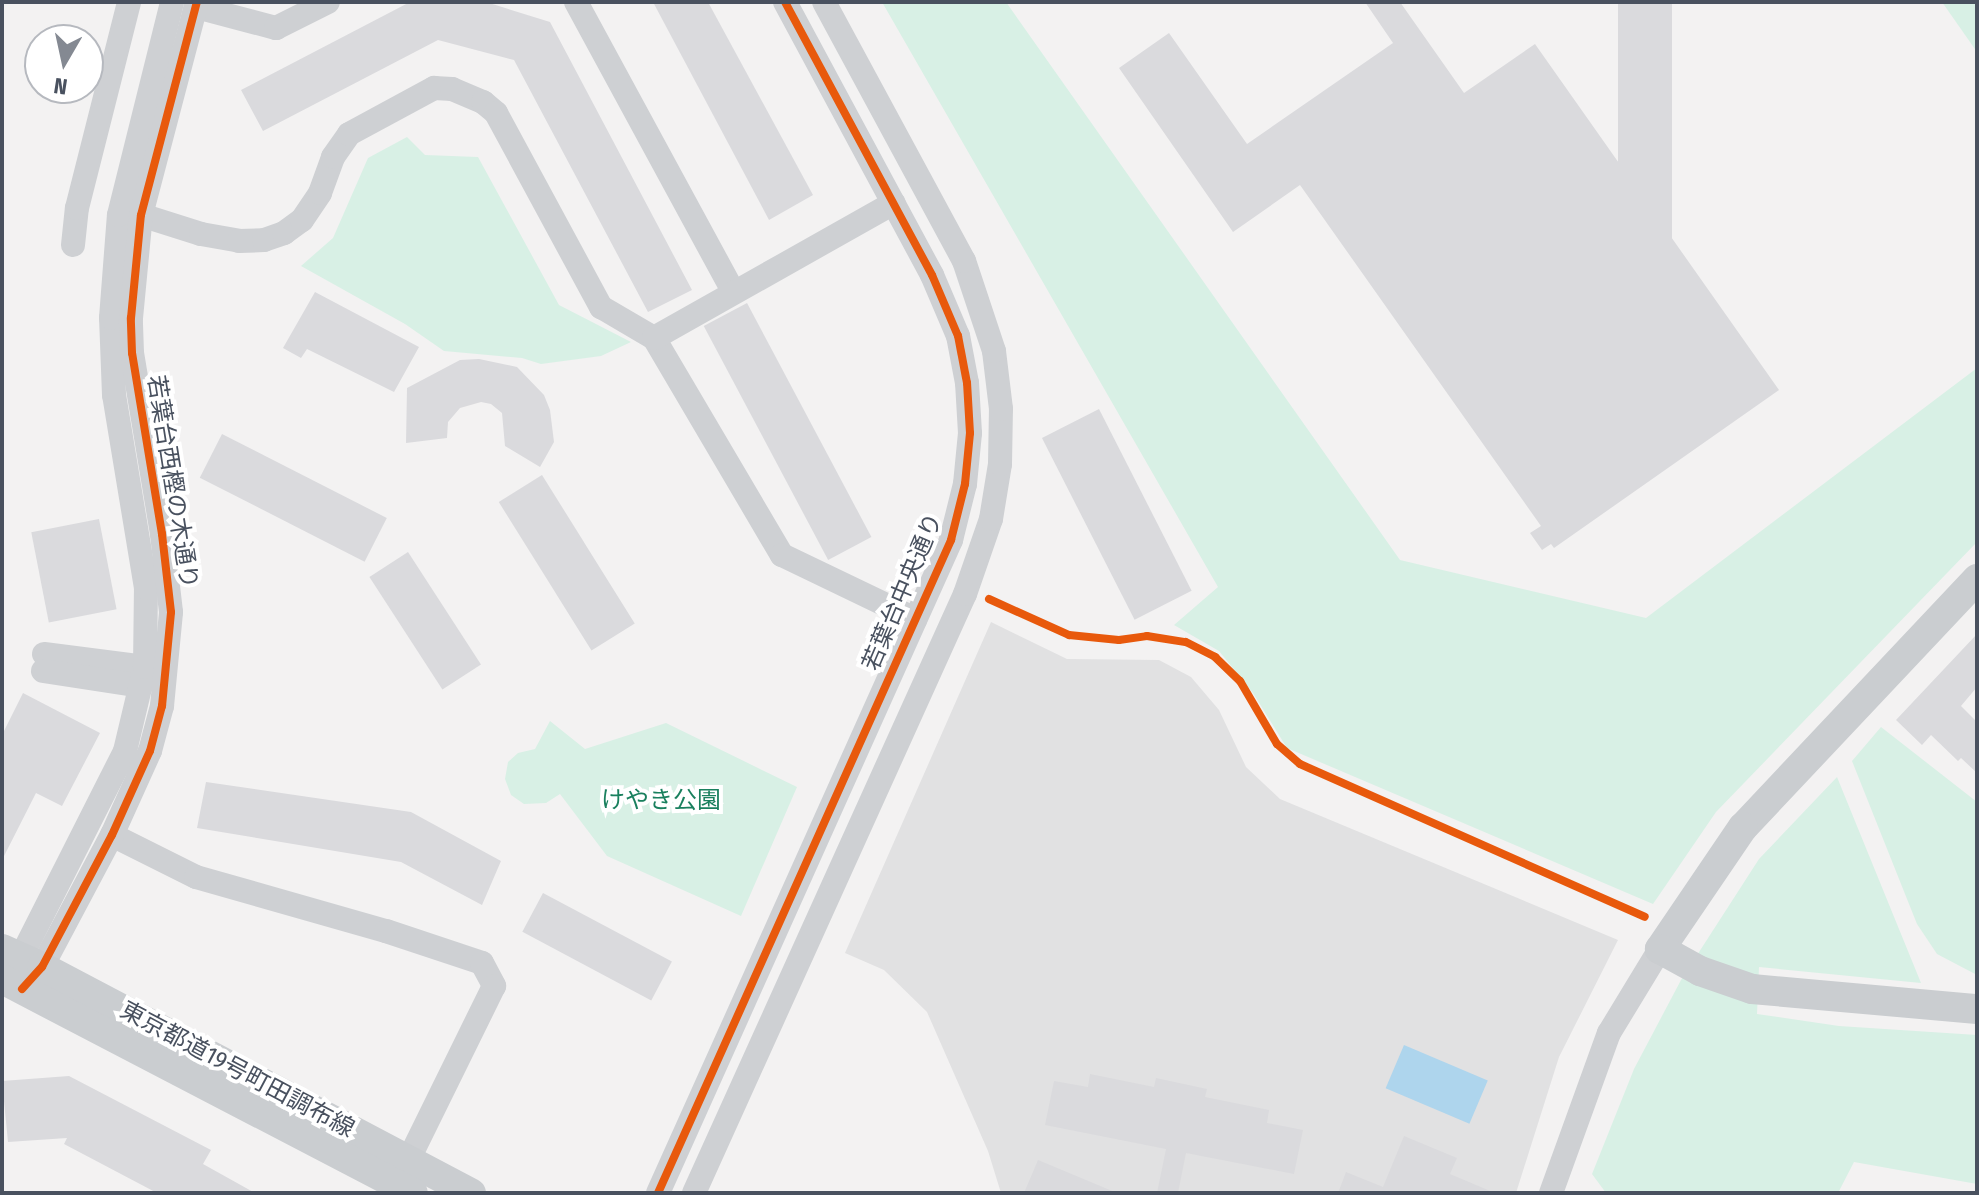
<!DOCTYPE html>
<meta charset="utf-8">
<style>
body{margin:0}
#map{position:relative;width:1979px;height:1195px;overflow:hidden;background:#f3f2f2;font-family:"Fira Sans Condensed","Noto Sans JP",sans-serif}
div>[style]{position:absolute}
.education>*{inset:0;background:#e1e1e2}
.green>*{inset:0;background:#d8f0e5}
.water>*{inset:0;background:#aed5ed;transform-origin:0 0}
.building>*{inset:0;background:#dadadd;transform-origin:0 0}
.minor>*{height:24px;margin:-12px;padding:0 12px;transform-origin:12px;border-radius:12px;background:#ced0d3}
.major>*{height:30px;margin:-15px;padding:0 15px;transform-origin:15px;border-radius:15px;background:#cacdd0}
.cycleway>*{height:8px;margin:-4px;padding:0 4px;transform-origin:4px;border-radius:4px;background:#e8590c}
span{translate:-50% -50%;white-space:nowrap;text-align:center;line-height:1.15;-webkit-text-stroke:8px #fff;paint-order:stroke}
.street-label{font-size:24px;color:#49515f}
.park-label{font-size:24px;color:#1a805e}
.frame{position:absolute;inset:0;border:4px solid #49515f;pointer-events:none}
.north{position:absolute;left:24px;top:24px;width:80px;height:80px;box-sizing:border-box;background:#fff;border:2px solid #b6b9bf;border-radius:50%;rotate:189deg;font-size:22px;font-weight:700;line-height:32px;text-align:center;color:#49515f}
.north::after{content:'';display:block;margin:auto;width:28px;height:36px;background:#848992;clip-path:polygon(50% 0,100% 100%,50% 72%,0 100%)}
</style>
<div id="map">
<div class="education">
<div style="clip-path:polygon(991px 622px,1067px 659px,1159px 660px,1191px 677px,1219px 710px,1246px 767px,1280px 799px,1618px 940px,1559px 1057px,1516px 1193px,1001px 1193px,988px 1151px,927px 1012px,884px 970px,845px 953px)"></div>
</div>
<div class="green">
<div style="clip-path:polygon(882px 2px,1006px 2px,1400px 560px,1646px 618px,1977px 368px,1977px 542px,1716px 812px,1653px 904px,1287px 748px,1253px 693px,1219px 651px,1174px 625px,1218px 587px)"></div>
<div style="clip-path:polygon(1942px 2px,1977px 2px,1977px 52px)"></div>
<div style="clip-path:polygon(407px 137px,425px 155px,478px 157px,559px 305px,631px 342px,601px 356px,541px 364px,522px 358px,444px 351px,405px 324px,301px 266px,333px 238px,368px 158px)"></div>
<div style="clip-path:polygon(550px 721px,585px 749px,666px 723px,797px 787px,741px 916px,607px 856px,560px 794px,546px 803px,524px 804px,511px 795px,505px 779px,508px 762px,518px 753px,535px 749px)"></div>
<div style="clip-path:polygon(1881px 727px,1977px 802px,1977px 975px,1937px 954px,1917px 924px,1852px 761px)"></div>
<div style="clip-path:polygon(1837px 777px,1921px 983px,1759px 967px,1757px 1014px,1839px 1026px,1977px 1035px,1977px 1184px,1854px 1162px,1838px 1193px,1606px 1193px,1592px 1174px,1634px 1069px,1681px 980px,1759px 859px)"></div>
</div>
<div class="water">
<div style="left:1404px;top:1045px;width:91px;height:47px;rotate:23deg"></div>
</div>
<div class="building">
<div style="clip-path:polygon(410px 2px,486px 2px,550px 22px,692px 290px,648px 312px,514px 60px,438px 40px,263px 131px,241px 90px)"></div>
<div style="clip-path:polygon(653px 2px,708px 2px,813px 195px,769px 220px)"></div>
<div style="clip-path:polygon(1365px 2px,1400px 2px,1464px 93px,1535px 44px,1779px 390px,1554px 548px,1551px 544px,1542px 550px,1530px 533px,1541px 526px,1300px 185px,1233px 232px,1119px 68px,1169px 33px,1247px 144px,1393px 43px)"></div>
<div style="left:1618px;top:2px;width:54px;height:438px"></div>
<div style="clip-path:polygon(315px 292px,419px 347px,394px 392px,307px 349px,301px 358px,283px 348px)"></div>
<div style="left:747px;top:303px;width:265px;height:49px;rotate:62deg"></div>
<div style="clip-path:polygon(479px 359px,517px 367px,544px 395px,550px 410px,554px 442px,540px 467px,505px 446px,502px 413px,491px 404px,481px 402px,460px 408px,448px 422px,447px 438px,406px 443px,407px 388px,460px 360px)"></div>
<div style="left:1099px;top:409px;width:204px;height:64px;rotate:63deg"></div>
<div style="left:222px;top:434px;width:185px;height:49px;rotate:27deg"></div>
<div style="left:542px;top:475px;width:175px;height:51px;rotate:58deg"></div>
<div style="left:99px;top:519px;width:92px;height:69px;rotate:79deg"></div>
<div style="left:408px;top:552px;width:134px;height:46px;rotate:57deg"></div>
<div style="clip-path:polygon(1977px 634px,1977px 687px,1961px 706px,1977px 722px,1977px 773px,1961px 758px,1958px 761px,1931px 735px,1922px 745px,1896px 720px)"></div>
<div style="clip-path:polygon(23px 693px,100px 733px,62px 806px,36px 793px,2px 860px,2px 735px)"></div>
<div style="clip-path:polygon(206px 782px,411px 812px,501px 861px,482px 905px,401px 862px,197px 828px)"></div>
<div style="left:543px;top:893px;width:146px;height:44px;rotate:28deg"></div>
<div style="clip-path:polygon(1090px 1074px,1154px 1087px,1156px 1078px,1207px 1089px,1205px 1097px,1269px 1110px,1267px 1123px,1303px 1130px,1294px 1174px,1186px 1153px,1178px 1193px,1157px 1193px,1166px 1149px,1045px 1125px,1054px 1081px,1088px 1087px)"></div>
<div style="clip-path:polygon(69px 1076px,211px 1150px,203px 1164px,255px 1193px,157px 1193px,64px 1144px,67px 1138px,8px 1142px,2px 1081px)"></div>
<div style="clip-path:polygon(1404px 1136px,1457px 1158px,1450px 1174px,1495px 1193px,1338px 1193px,1346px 1172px,1383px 1187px)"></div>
<div style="clip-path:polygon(1038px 1160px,1117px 1193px,1024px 1193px)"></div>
</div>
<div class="minor">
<div style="left:576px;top:2px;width:329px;rotate:61.5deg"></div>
<div style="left:196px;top:7px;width:83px;rotate:14.7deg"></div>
<div style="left:276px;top:28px;width:58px;rotate:-26.6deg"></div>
<div style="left:141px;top:215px;width:63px;rotate:17.6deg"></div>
<div style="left:201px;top:234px;width:39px;rotate:10deg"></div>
<div style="left:239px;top:241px;width:25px;rotate:-2deg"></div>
<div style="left:264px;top:240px;width:21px;rotate:-19deg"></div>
<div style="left:284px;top:233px;width:22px;rotate:-36deg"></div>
<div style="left:302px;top:220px;width:32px;rotate:-56deg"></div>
<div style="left:320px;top:193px;width:38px;rotate:-70deg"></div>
<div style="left:333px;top:157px;width:28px;rotate:-55deg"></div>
<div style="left:349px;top:134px;width:97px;rotate:-28.4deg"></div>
<div style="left:434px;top:88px;width:18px;rotate:3deg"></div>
<div style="left:452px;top:89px;width:34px;rotate:23deg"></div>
<div style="left:483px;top:102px;width:17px;rotate:40deg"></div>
<div style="left:496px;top:113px;width:221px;rotate:61.6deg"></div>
<div style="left:601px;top:307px;width:61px;rotate:30.3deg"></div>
<div style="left:654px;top:338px;width:252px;rotate:59.5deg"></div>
<div style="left:782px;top:555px;width:148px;rotate:25.7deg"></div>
<div style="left:73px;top:245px;width:37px;rotate:-84deg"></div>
<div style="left:77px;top:208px;width:212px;rotate:-75.8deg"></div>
<div style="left:654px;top:338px;width:275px;rotate:-29.4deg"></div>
<div style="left:44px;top:654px;width:102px;rotate:7.3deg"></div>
<div style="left:43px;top:671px;width:99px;rotate:8.7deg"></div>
<div style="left:112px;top:835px;width:94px;rotate:26.6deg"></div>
<div style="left:196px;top:877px;width:198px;rotate:15.9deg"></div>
<div style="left:386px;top:931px;width:101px;rotate:18.4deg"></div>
<div style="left:482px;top:963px;width:26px;rotate:62deg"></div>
<div style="left:494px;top:986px;width:195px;rotate:116.2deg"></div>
<div style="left:22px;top:975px;width:18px;rotate:-93deg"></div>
<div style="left:21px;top:957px;width:231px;rotate:-63.2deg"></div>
<div style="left:125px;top:751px;width:86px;rotate:-76.6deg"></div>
<div style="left:145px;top:667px;width:79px;rotate:-89.3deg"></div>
<div style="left:146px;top:588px;width:196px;rotate:-99.4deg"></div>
<div style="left:114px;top:395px;width:77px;rotate:-92.2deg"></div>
<div style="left:111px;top:318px;width:103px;rotate:-85.6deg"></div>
<div style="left:119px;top:215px;width:219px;rotate:-76deg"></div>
<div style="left:32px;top:978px;width:15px;rotate:-48deg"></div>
<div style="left:42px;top:967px;width:149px;rotate:-62.1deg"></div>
<div style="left:112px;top:835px;width:92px;rotate:-65.7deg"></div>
<div style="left:150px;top:751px;width:47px;rotate:-75.1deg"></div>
<div style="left:162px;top:706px;width:94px;rotate:-84.5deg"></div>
<div style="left:171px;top:612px;width:79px;rotate:-96.6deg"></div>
<div style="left:162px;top:534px;width:183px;rotate:-99.4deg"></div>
<div style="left:132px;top:353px;width:35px;rotate:-92deg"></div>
<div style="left:131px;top:318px;width:103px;rotate:-84.5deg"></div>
<div style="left:141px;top:215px;width:220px;rotate:-75.3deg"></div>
<div style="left:658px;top:1193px;width:716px;rotate:-65.83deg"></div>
<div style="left:951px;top:540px;width:58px;rotate:-76deg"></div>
<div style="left:965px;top:484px;width:51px;rotate:-84.4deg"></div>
<div style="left:970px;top:433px;width:50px;rotate:-93.4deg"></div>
<div style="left:967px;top:383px;width:48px;rotate:-100.8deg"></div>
<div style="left:958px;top:336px;width:66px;rotate:-113.1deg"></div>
<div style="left:932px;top:275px;width:310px;rotate:-118.3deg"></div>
<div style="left:694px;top:1193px;width:657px;rotate:-65.66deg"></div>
<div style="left:965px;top:594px;width:79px;rotate:-70.9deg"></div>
<div style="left:991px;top:519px;width:56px;rotate:-80.7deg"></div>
<div style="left:1000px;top:464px;width:55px;rotate:-89deg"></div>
<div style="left:1001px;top:409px;width:58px;rotate:-96.9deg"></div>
<div style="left:994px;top:351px;width:95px;rotate:-108.4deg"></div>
<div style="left:964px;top:261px;width:294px;rotate:-118.4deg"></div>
<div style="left:1551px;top:1193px;width:170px;rotate:-70.1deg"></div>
<div style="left:1609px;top:1033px;width:98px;rotate:-58.7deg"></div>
</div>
<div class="major">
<div style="left:1977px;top:579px;width:341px;rotate:133.3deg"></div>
<div style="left:1743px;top:827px;width:148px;rotate:124.2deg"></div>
<div style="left:1660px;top:949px;width:46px;rotate:28.8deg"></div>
<div style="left:1700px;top:971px;width:55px;rotate:19.1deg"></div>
<div style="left:1752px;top:989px;width:226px;rotate:5.1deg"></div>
<div style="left:2px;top:949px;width:44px;rotate:24.2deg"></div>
<div style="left:42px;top:967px;width:485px;rotate:27.8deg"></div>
<div style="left:2px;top:979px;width:463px;rotate:27.5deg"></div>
</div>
<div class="cycleway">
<div style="left:989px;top:599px;width:88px;rotate:24.2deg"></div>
<div style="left:1069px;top:635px;width:50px;rotate:5.7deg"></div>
<div style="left:1119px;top:640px;width:28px;rotate:-8deg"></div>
<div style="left:1147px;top:636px;width:39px;rotate:9deg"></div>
<div style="left:1186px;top:642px;width:33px;rotate:27deg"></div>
<div style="left:1215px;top:657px;width:35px;rotate:44deg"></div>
<div style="left:1240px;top:681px;width:73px;rotate:59.6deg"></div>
<div style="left:1277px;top:744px;width:30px;rotate:41deg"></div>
<div style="left:1300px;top:764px;width:377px;rotate:23.9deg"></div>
<div style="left:22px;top:989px;width:30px;rotate:-48deg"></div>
<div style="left:42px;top:967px;width:149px;rotate:-62.1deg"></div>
<div style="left:112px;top:835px;width:92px;rotate:-65.7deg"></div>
<div style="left:150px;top:751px;width:47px;rotate:-75.1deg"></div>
<div style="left:162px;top:706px;width:94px;rotate:-84.5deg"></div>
<div style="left:171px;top:612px;width:79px;rotate:-96.6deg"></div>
<div style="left:162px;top:534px;width:183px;rotate:-99.4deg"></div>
<div style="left:132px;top:353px;width:35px;rotate:-92deg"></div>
<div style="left:131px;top:318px;width:103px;rotate:-84.5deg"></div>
<div style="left:141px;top:215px;width:220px;rotate:-75.3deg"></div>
<div style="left:658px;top:1193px;width:716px;rotate:-65.83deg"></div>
<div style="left:951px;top:540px;width:58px;rotate:-76deg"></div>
<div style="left:965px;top:484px;width:51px;rotate:-84.4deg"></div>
<div style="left:970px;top:433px;width:50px;rotate:-93.4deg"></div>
<div style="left:967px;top:383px;width:48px;rotate:-100.8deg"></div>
<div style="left:958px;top:336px;width:66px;rotate:-113.1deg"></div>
<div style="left:932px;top:275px;width:310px;rotate:-118.3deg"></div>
</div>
<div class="street-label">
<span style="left:172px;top:482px;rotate:81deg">若葉台西樫の木通り</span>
<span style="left:903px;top:592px;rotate:-67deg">若葉台中央通り</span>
<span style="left:237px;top:1070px;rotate:28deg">東京都道19号町田調布線</span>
</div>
<div class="park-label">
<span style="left:661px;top:801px">けやき公園</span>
</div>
<div class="frame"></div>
<div class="north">N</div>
</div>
